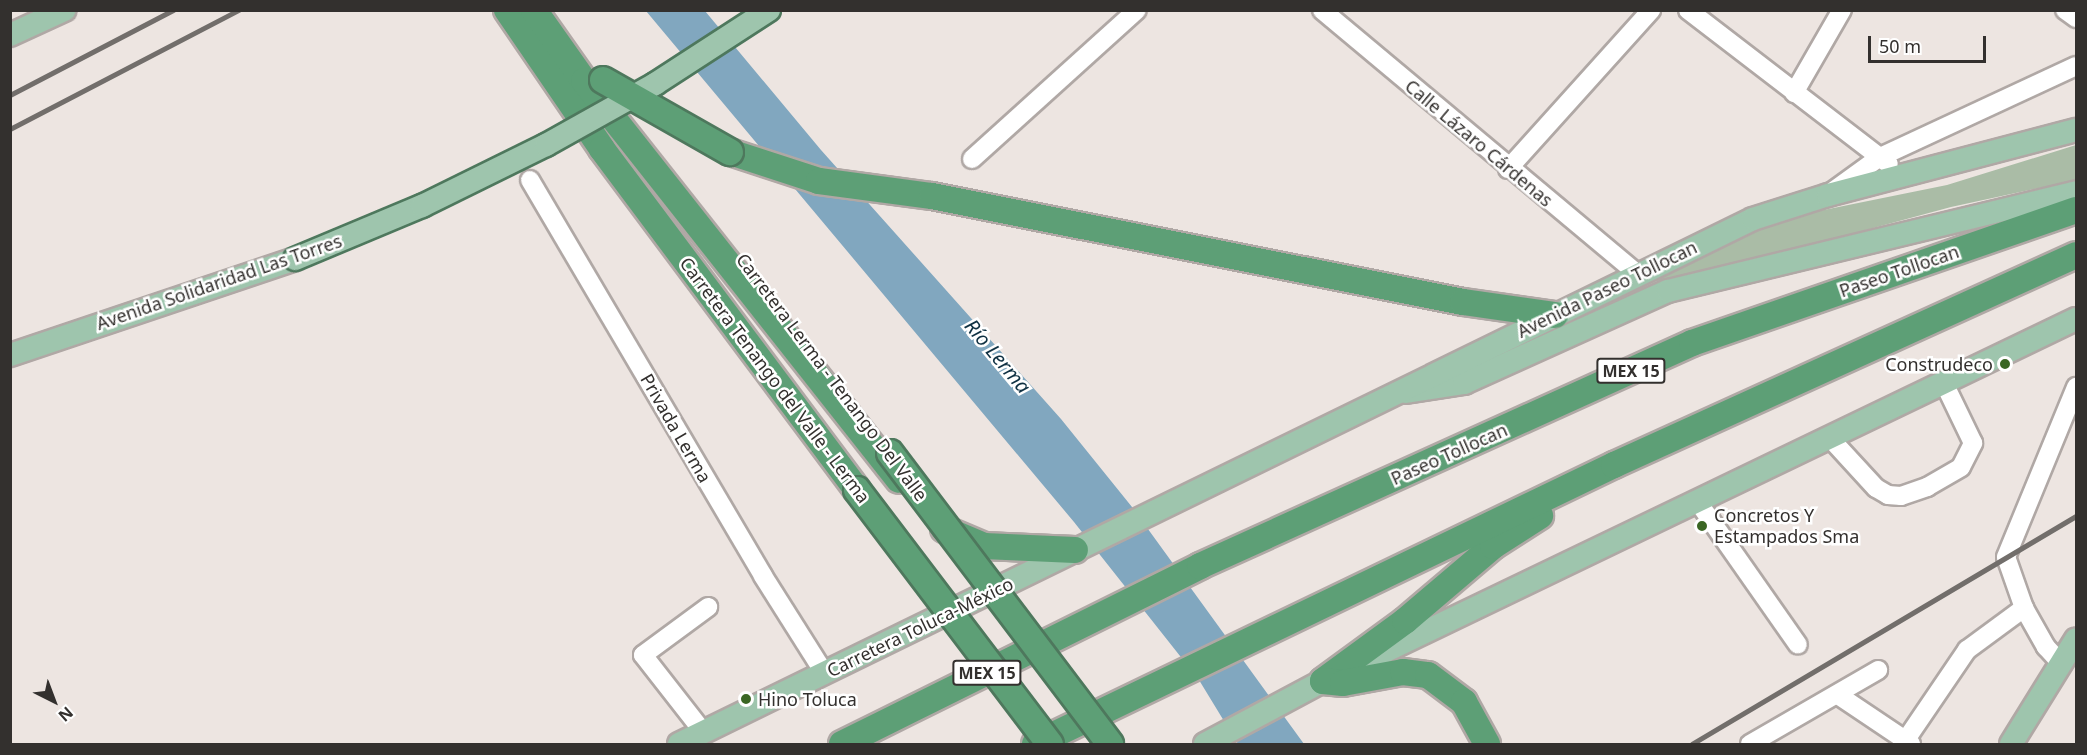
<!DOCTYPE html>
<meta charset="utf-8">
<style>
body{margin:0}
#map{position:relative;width:2087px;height:755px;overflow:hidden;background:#ede5e1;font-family:"Noto Sans",sans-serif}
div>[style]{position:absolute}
.green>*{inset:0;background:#aabca6}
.water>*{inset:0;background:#81a7bf}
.roads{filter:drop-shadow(2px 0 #b0a8a5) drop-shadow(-2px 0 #b0a8a5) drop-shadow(0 2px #b0a8a5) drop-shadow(0 -2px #b0a8a5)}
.minor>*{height:18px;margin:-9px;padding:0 9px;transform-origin:9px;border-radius:9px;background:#fff}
.major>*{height:22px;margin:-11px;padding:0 11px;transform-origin:11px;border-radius:11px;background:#9ec5ad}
.highway>*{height:26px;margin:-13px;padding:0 13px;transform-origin:13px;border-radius:13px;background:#5d9f76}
.rail>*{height:4.5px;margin:-2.25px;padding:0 2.25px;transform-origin:2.25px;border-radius:2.25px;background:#726e6b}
.bridges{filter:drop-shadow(2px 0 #4e785d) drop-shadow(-2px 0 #4e785d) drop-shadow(0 2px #4e785d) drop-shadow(0 -2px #4e785d)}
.major-bridge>*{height:22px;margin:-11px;padding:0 11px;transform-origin:11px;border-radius:11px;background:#9ec5ad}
.highway-bridge>*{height:26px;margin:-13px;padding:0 13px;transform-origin:13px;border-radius:13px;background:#5d9f76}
.dots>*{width:16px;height:16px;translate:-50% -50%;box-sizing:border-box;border:3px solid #fff;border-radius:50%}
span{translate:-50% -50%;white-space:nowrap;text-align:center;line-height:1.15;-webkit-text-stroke:5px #fff;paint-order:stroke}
.shield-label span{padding:2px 4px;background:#fff;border:2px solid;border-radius:4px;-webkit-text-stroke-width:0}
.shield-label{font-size:16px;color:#33302e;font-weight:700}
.street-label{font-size:18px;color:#33302e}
.poi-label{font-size:18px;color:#33302e}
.right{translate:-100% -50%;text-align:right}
.left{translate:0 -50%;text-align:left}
.water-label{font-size:20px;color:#0f3143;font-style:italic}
.frame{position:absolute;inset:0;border:12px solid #33302e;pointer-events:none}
.north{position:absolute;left:24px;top:671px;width:60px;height:60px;-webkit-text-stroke:4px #fff;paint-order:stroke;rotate:138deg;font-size:16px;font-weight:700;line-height:24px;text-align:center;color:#33302e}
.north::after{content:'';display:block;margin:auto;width:21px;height:27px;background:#33302e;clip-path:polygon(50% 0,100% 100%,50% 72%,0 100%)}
.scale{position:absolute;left:1868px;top:36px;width:118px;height:27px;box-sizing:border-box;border:3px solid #33302e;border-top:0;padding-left:8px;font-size:18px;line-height:21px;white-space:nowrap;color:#33302e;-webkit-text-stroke:4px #fff;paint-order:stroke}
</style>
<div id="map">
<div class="green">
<div style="clip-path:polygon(2076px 145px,2076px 180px,1951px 207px,1696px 276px,1648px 282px,1769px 221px,1947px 185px)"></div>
</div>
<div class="water">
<div style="clip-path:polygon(646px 11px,705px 11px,821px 150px,1061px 419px,1132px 507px,1304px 744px,1238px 744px,1199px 680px,1074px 522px)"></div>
</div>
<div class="roads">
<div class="minor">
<div style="left:1322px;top:10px;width:412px;rotate:39.9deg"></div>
<div style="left:1688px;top:10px;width:253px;rotate:37.5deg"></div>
<div style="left:2065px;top:10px;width:14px;rotate:36deg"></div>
<div style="left:1794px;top:93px;width:96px;rotate:-60deg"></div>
<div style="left:972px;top:159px;width:222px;rotate:-42.1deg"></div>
<div style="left:1508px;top:169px;width:214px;rotate:-48deg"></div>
<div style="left:530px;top:180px;width:459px;rotate:59.5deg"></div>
<div style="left:763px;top:576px;width:116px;rotate:57.7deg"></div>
<div style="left:1833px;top:191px;width:58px;rotate:-35.9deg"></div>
<div style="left:1880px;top:157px;width:216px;rotate:-24.9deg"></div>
<div style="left:1830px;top:438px;width:68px;rotate:47.4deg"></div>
<div style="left:1876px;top:488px;width:14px;rotate:30deg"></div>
<div style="left:1888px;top:495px;width:13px;rotate:4deg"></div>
<div style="left:1901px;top:496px;width:28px;rotate:-19deg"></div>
<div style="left:1927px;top:487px;width:39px;rotate:-30deg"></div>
<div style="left:1961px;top:467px;width:27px;rotate:-63deg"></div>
<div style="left:1973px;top:443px;width:67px;rotate:-115.8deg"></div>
<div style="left:1698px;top:502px;width:174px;rotate:55deg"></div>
<div style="left:2060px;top:662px;width:21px;rotate:-133deg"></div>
<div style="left:2046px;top:647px;width:45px;rotate:-119.4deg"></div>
<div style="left:2024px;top:608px;width:54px;rotate:-109.4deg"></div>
<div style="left:2006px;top:557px;width:184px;rotate:-67.6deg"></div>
<div style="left:1838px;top:695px;width:88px;rotate:33.9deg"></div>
<div style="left:704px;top:733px;width:99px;rotate:-128deg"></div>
<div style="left:643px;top:655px;width:81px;rotate:-36.4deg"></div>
<div style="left:1750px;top:744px;width:148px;rotate:-30deg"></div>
<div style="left:1903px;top:744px;width:114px;rotate:-55.8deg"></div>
<div style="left:1967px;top:650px;width:71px;rotate:-36.4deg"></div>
</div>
<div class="major">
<div style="left:10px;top:35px;width:60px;rotate:-24.8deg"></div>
<div style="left:10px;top:355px;width:301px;rotate:-18.6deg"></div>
<div style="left:1406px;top:392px;width:59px;rotate:-8.8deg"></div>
<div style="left:1464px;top:383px;width:224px;rotate:-24.3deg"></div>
<div style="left:1668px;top:291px;width:420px;rotate:-13.6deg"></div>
<div style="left:679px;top:744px;width:1195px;rotate:-26.05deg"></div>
<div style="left:1753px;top:219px;width:79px;rotate:-17.7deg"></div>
<div style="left:1828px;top:195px;width:256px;rotate:-14.7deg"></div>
<div style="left:1205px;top:744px;width:134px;rotate:-28.1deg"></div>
<div style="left:1323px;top:681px;width:835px;rotate:-25.68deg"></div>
<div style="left:2011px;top:744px;width:123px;rotate:-58.2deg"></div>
</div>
<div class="highway">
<div style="left:507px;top:10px;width:168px;rotate:55.6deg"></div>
<div style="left:602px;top:149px;width:426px;rotate:53.2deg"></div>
<div style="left:534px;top:10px;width:87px;rotate:54.8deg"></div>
<div style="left:584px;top:81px;width:508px;rotate:51.71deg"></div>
<div style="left:730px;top:152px;width:94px;rotate:18deg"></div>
<div style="left:819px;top:181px;width:114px;rotate:7.6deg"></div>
<div style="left:932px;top:196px;width:541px;rotate:11.29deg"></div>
<div style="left:1463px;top:302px;width:93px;rotate:8deg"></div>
<div style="left:944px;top:529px;width:43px;rotate:23deg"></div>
<div style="left:984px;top:546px;width:91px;rotate:2.5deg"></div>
<div style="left:1323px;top:681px;width:102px;rotate:-36.2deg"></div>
<div style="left:1405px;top:621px;width:116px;rotate:-40.4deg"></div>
<div style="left:1493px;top:546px;width:56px;rotate:-32.6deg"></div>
<div style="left:1323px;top:681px;width:20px;rotate:6deg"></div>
<div style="left:1343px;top:683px;width:61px;rotate:-10.4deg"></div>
<div style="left:1403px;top:672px;width:25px;rotate:7deg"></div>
<div style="left:1428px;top:675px;width:45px;rotate:36.9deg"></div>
<div style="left:1464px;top:702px;width:48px;rotate:61.3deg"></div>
<div style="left:842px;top:744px;width:400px;rotate:-26.4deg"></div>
<div style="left:1200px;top:566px;width:540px;rotate:-24.38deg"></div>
<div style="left:1692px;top:343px;width:406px;rotate:-19.1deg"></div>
<div style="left:1035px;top:744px;width:643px;rotate:-25.73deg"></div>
<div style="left:1614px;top:465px;width:507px;rotate:-24.44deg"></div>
</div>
</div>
<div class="rail">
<div style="left:10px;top:95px;width:184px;rotate:-27.5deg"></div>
<div style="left:10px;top:129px;width:258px;rotate:-27.5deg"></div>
<div style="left:1692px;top:744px;width:447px;rotate:-30.7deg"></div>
</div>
<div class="bridges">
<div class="major-bridge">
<div style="left:295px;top:259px;width:138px;rotate:-22.7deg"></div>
<div style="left:422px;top:206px;width:138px;rotate:-26.2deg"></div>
<div style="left:546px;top:145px;width:125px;rotate:-29.2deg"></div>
<div style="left:655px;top:84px;width:136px;rotate:-33deg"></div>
</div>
<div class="highway-bridge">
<div style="left:603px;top:80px;width:146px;rotate:29.6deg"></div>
<div style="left:890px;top:453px;width:365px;rotate:52.9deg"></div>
<div style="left:857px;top:490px;width:319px;rotate:52.8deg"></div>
</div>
</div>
<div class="dots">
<div style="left:2005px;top:364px;background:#3a6623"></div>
<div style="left:1702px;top:526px;background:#3a6623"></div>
<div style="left:746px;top:699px;background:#3a6623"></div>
</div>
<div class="shield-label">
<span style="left:1631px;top:371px">MEX 15</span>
<span style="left:987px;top:673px">MEX 15</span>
</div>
<div class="street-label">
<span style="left:1479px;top:143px;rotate:40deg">Calle Lázaro Cárdenas</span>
<span style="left:1899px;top:271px;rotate:-19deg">Paseo Tollocan</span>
<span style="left:219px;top:282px;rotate:-19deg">Avenida Solidaridad Las Torres</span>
<span style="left:1607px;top:289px;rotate:-26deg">Avenida Paseo Tollocan</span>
<span style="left:832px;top:377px;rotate:53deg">Carretera Lerma - Tenango Del Valle</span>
<span style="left:775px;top:380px;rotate:53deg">Carretera Tenango del Valle - Lerma</span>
<span style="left:676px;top:428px;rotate:60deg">Privada Lerma</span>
<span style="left:1449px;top:454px;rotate:-24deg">Paseo Tollocan</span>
<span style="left:920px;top:627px;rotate:-26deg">Carretera Toluca-México</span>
</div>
<div class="poi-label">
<span class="right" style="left:1993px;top:364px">Construdeco</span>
<span class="left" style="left:1714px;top:526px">Concretos Y<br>Estampados Sma</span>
<span class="left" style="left:758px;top:699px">Hino Toluca</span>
</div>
<div class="water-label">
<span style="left:998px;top:356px;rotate:50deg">Río Lerma</span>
</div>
<div class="frame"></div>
<div class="north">N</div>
<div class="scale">50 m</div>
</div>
